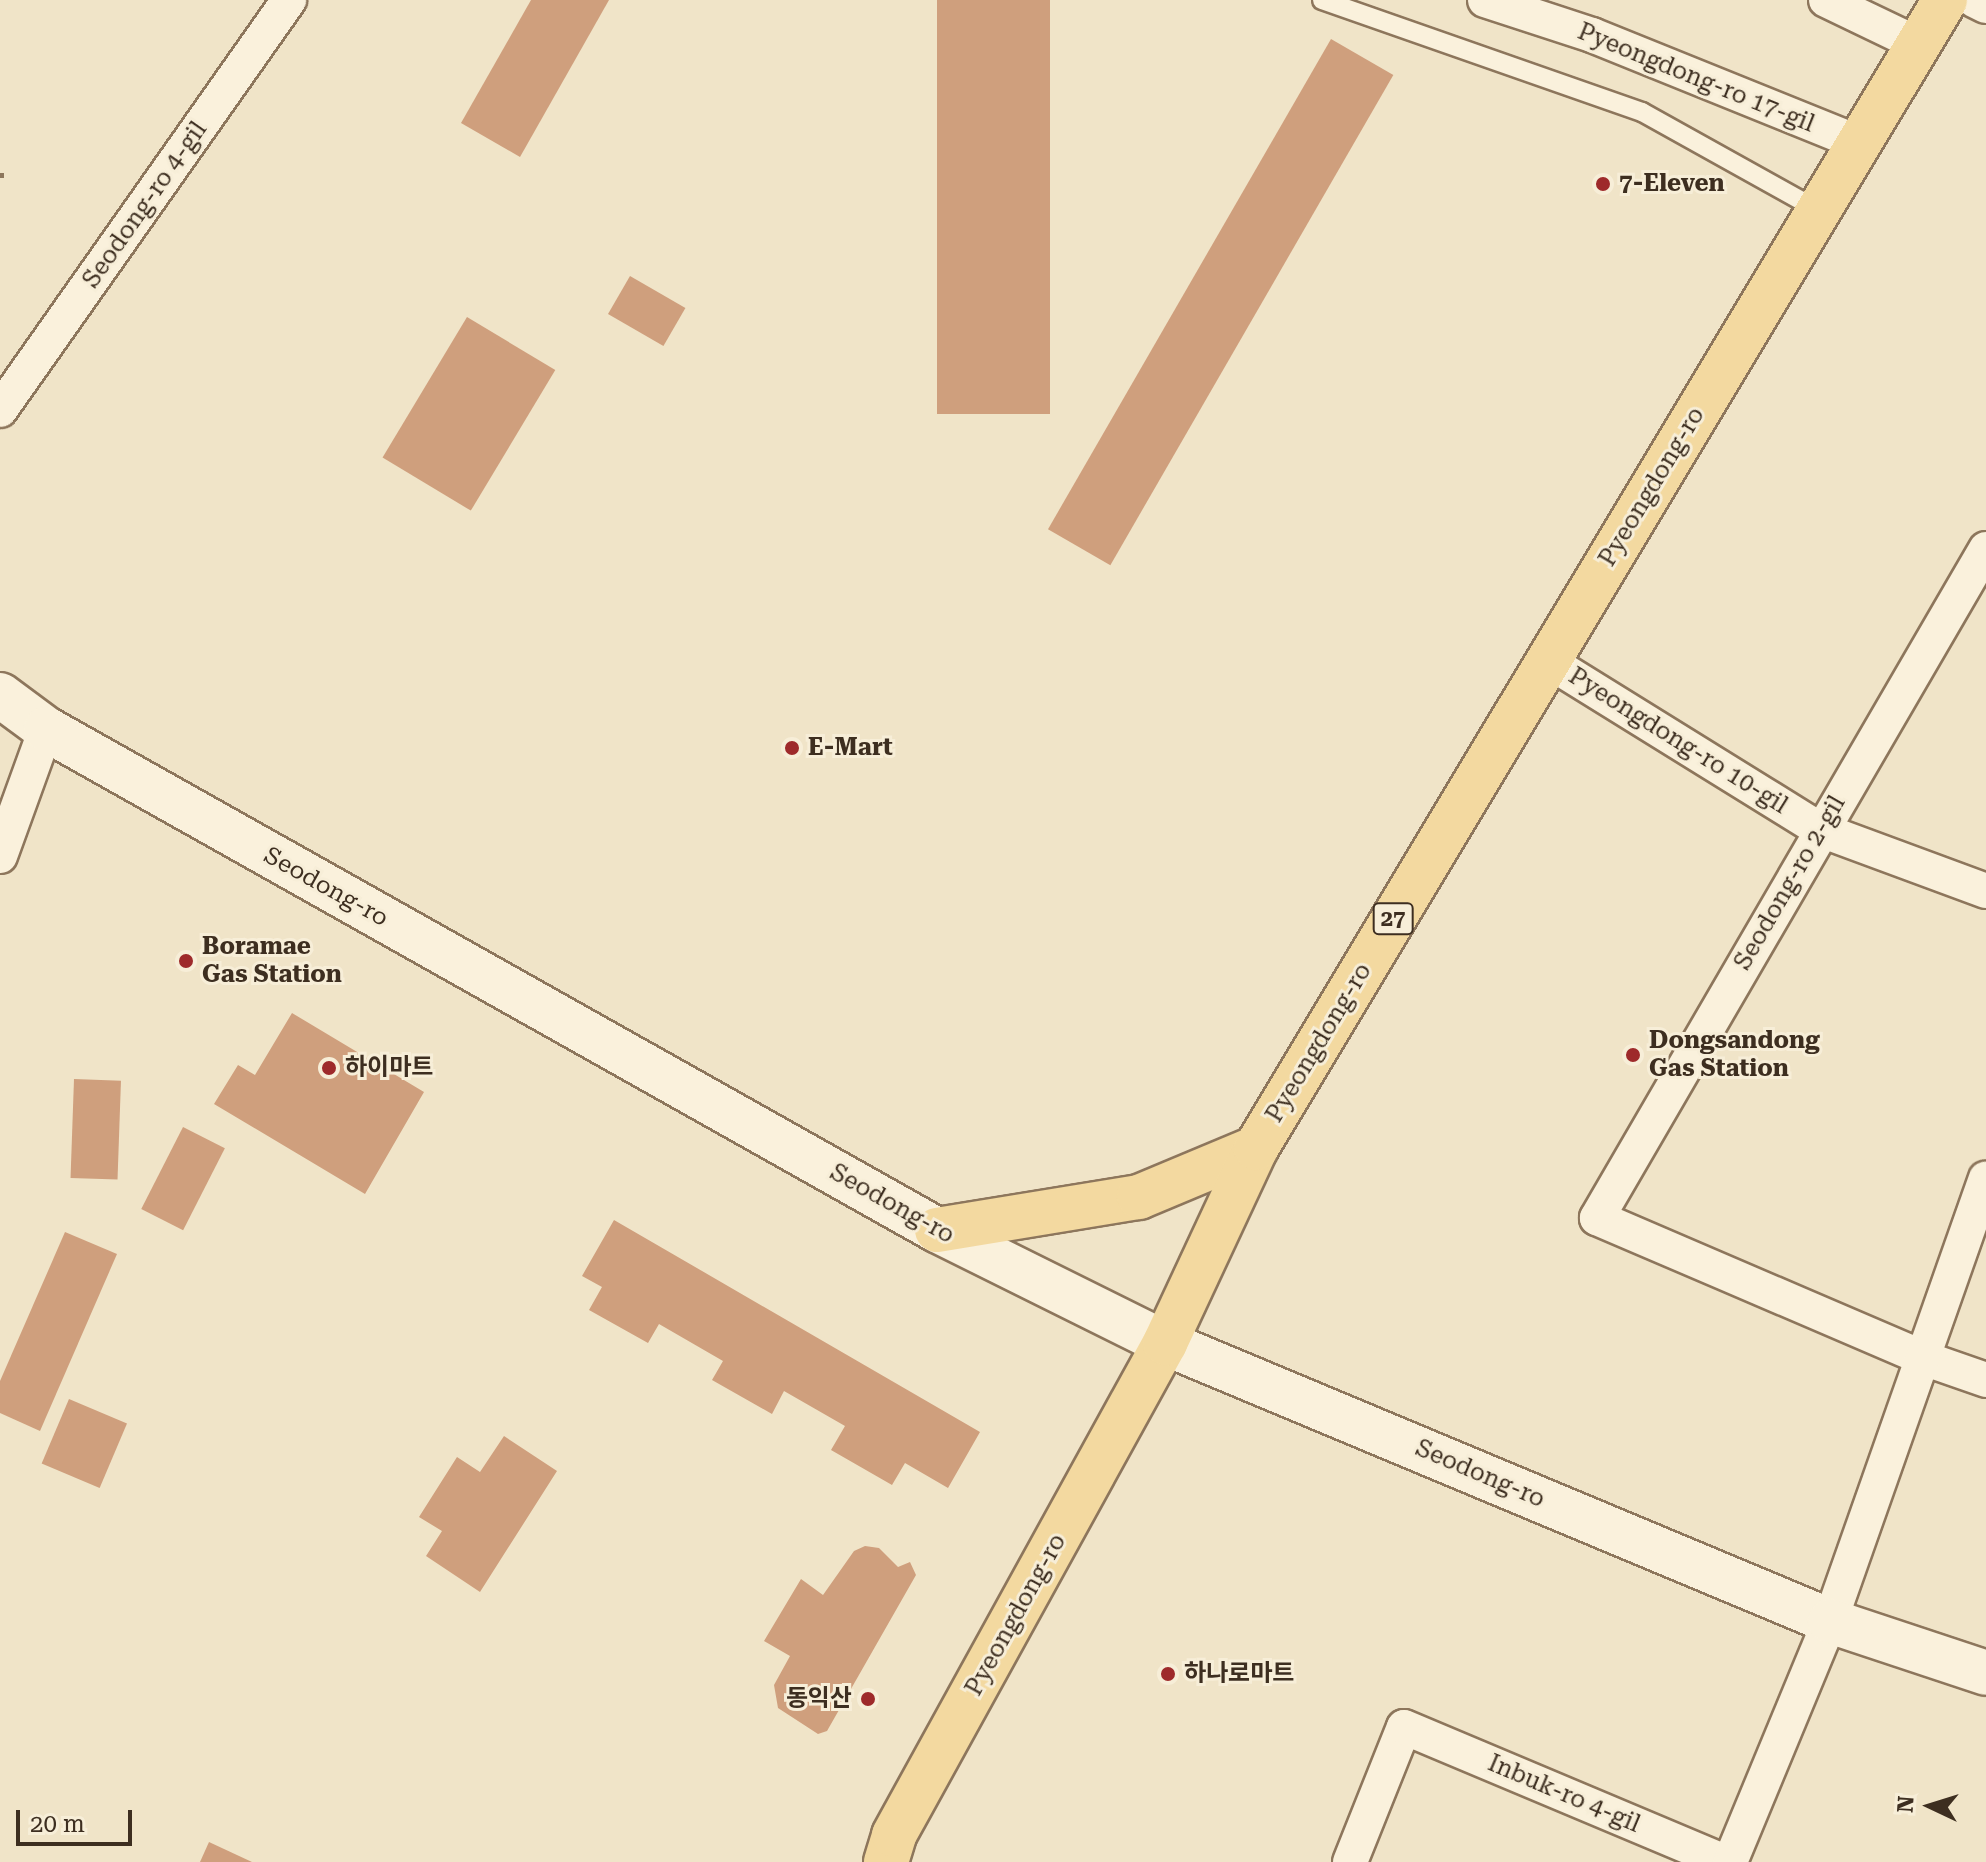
<!DOCTYPE html>
<meta charset="utf-8">
<style>
body{margin:0}
#map{position:relative;width:1986px;height:1862px;overflow:hidden;background:#f0e4c8;font-family:"Roboto Serif","Noto Sans KR",serif}
div>[style]{position:absolute}
.building>*{inset:0;background:#cf9f7d;transform-origin:0 0}
.path>*{height:5px;margin-top:-2.5px;transform-origin:0;background:repeating-linear-gradient(90deg,#8d765c 0 6px,transparent 0 10px)}
.roads{filter:drop-shadow(2px 0 #8d765c) drop-shadow(-2px 0 #8d765c) drop-shadow(0 2px #8d765c) drop-shadow(0 -2px #8d765c)}
.lane>*{height:18px;margin:-9px;padding:0 9px;transform-origin:9px;border-radius:9px;background:#faf1dc}
.street>*{height:34px;margin:-17px;padding:0 17px;transform-origin:17px;border-radius:17px;background:#faf1dc}
.secondary>*{height:44px;margin:-22px;padding:0 22px;transform-origin:22px;border-radius:22px;background:#faf1dc}
.primary>*{height:44px;margin:-22px;padding:0 22px;transform-origin:22px;border-radius:22px;background:#f3d9a0}
.dots>*{width:22px;height:22px;translate:-50% -50%;box-sizing:border-box;border:4px solid #f7eed8;border-radius:50%}
span{translate:-50% -50%;white-space:nowrap;text-align:center;line-height:1.15;-webkit-text-stroke:6px #f7eed8;paint-order:stroke}
.shield-label span{padding:2px 6px;background:#f7eed8;border:2px solid;border-radius:6px;-webkit-text-stroke-width:0}
.shield-label{font-size:22px;color:#3d2e20;font-weight:700}
.street-label{font-size:24px;color:#3d2e20}
.poi-label{font-size:24px;color:#3d2e20;font-weight:700}
.left{translate:0 -50%;text-align:left}
.right{translate:-100% -50%;text-align:right}
.north{position:absolute;left:1890px;top:1766px;width:80px;height:80px;-webkit-text-stroke:6px #f7eed8;paint-order:stroke;rotate:274deg;font-size:22px;font-weight:700;line-height:32px;text-align:center;color:#3d2e20}
.north::after{content:'';display:block;margin:auto;width:28px;height:36px;background:#3d2e20;clip-path:polygon(50% 0,100% 100%,50% 72%,0 100%)}
.scale{position:absolute;left:16px;top:1810px;width:116px;height:36px;box-sizing:border-box;border:4px solid #3d2e20;border-top:0;padding-left:10px;font-size:24px;line-height:28px;white-space:nowrap;color:#3d2e20;-webkit-text-stroke:6px #f7eed8;paint-order:stroke}
</style>
<div id="map">
<div class="building">
<div style="clip-path:polygon(531px 0,609px 0,520px 157px,461px 123px)"></div>
<div style="left:937px;top:0;width:113px;height:414px"></div>
<div style="left:1331px;top:39px;width:72px;height:566px;rotate:30deg"></div>
<div style="left:630px;top:276px;width:64px;height:44px;rotate:30deg"></div>
<div style="left:467px;top:317px;width:103px;height:164px;rotate:31deg"></div>
<div style="clip-path:polygon(292px 1013px,424px 1092px,365px 1194px,214px 1104px,238px 1065px,255px 1075px)"></div>
<div style="left:74px;top:1079px;width:47px;height:99px;rotate:2deg"></div>
<div style="left:183px;top:1127px;width:47px;height:92px;rotate:27deg"></div>
<div style="clip-path:polygon(614px 1220px,980px 1432px,948px 1488px,905px 1463px,892px 1485px,831px 1450px,845px 1426px,784px 1391px,772px 1414px,712px 1380px,723px 1361px,659px 1324px,648px 1343px,589px 1310px,602px 1287px,582px 1276px)"></div>
<div style="clip-path:polygon(65px 1232px,117px 1254px,40px 1431px,0 1413px,0 1381px)"></div>
<div style="left:69px;top:1399px;width:63px;height:70px;rotate:23deg"></div>
<div style="clip-path:polygon(504px 1436px,557px 1471px,480px 1592px,426px 1556px,442px 1531px,419px 1517px,457px 1457px,480px 1472px)"></div>
<div style="clip-path:polygon(865px 1546px,879px 1548px,898px 1567px,910px 1562px,916px 1575px,827px 1731px,818px 1734px,778px 1708px,774px 1685px,790px 1656px,764px 1641px,801px 1579px,823px 1595px,854px 1551px)"></div>
<div style="clip-path:polygon(209px 1842px,252px 1862px,200px 1862px)"></div>
</div>
<div class="path">
<div style="left:0;top:175px;width:4px"></div>
</div>
<div class="roads">
<div class="lane">
<div style="left:1322px;top:0;width:339px;rotate:19.3deg"></div>
<div style="left:1642px;top:112px;width:201px;rotate:29.1deg"></div>
</div>
<div class="street">
<div style="left:1485px;top:0;width:113px;rotate:18.1deg"></div>
<div style="left:1592px;top:35px;width:288px;rotate:22deg"></div>
<div style="left:1826px;top:0;width:102px;rotate:25.6deg"></div>
<div style="left:1974px;top:0;width:13px;rotate:27deg"></div>
<div style="left:0;top:410px;width:502px;rotate:-54.82deg"></div>
<div style="left:1986px;top:549px;width:774px;rotate:120.18deg"></div>
<div style="left:1597px;top:1218px;width:355px;rotate:23.2deg"></div>
<div style="left:1923px;top:1358px;width:67px;rotate:19.2deg"></div>
<div style="left:1548px;top:661px;width:321px;rotate:31.8deg"></div>
<div style="left:1821px;top:830px;width:176px;rotate:20.3deg"></div>
<div style="left:0;top:856px;width:135px;rotate:-70.1deg"></div>
<div style="left:1350px;top:1862px;width:145px;rotate:-68.2deg"></div>
<div style="left:1404px;top:1727px;width:348px;rotate:22.8deg"></div>
<div style="left:1730px;top:1862px;width:261px;rotate:-67.5deg"></div>
<div style="left:1830px;top:1621px;width:469px;rotate:-70.6deg"></div>
</div>
<div class="secondary">
<div style="left:0;top:695px;width:57px;rotate:36.5deg"></div>
<div style="left:46px;top:729px;width:1022px;rotate:29.35deg"></div>
<div style="left:937px;top:1230px;width:254px;rotate:26.4deg"></div>
<div style="left:1165px;top:1343px;width:721px;rotate:22.69deg"></div>
<div style="left:1830px;top:1621px;width:164px;rotate:18.4deg"></div>
</div>
<div class="primary">
<div style="left:937px;top:1230px;width:205px;rotate:-9.3deg"></div>
<div style="left:1139px;top:1197px;width:127px;rotate:-22.7deg"></div>
<div style="left:886px;top:1862px;width:28px;rotate:-73deg"></div>
<div style="left:894px;top:1835px;width:562px;rotate:-61.15deg"></div>
<div style="left:1165px;top:1343px;width:215px;rotate:-65deg"></div>
<div style="left:1256px;top:1148px;width:1339px;rotate:-59.03deg"></div>
</div>
</div>
<div class="dots">
<div style="left:1603px;top:184px;background:#9e2a2b"></div>
<div style="left:792px;top:748px;background:#9e2a2b"></div>
<div style="left:186px;top:961px;background:#9e2a2b"></div>
<div style="left:1633px;top:1055px;background:#9e2a2b"></div>
<div style="left:329px;top:1068px;background:#9e2a2b"></div>
<div style="left:1168px;top:1674px;background:#9e2a2b"></div>
<div style="left:868px;top:1699px;background:#9e2a2b"></div>
</div>
<div class="shield-label">
<span style="left:1393px;top:919px">27</span>
</div>
<div class="street-label">
<span style="left:1696px;top:78px;rotate:22deg">Pyeongdong-ro 17-gil</span>
<span style="left:145px;top:205px;rotate:-55deg">Seodong-ro 4-gil</span>
<span style="left:1652px;top:487px;rotate:-59deg">Pyeongdong-ro</span>
<span style="left:1678px;top:741px;rotate:32deg">Pyeongdong-ro 10-gil</span>
<span style="left:1790px;top:883px;rotate:-60deg">Seodong-ro 2-gil</span>
<span style="left:326px;top:887px;rotate:29deg">Seodong-ro</span>
<span style="left:1319px;top:1043px;rotate:-59deg">Pyeongdong-ro</span>
<span style="left:892px;top:1204px;rotate:29deg">Seodong-ro</span>
<span style="left:1480px;top:1474px;rotate:23deg">Seodong-ro</span>
<span style="left:1016px;top:1615px;rotate:-61deg">Pyeongdong-ro</span>
<span style="left:1564px;top:1794px;rotate:23deg">Inbuk-ro 4-gil</span>
</div>
<div class="poi-label">
<span class="left" style="left:1619px;top:184px">7-Eleven</span>
<span class="left" style="left:808px;top:748px">E-Mart</span>
<span class="left" style="left:202px;top:961px">Boramae<br>Gas Station</span>
<span class="left" style="left:1649px;top:1055px">Dongsandong<br>Gas Station</span>
<span class="left" style="left:345px;top:1068px">하이마트</span>
<span class="left" style="left:1184px;top:1674px">하나로마트</span>
<span class="right" style="left:852px;top:1699px">동익산</span>
</div>
<div class="north">N</div>
<div class="scale">20 m</div>
</div>
